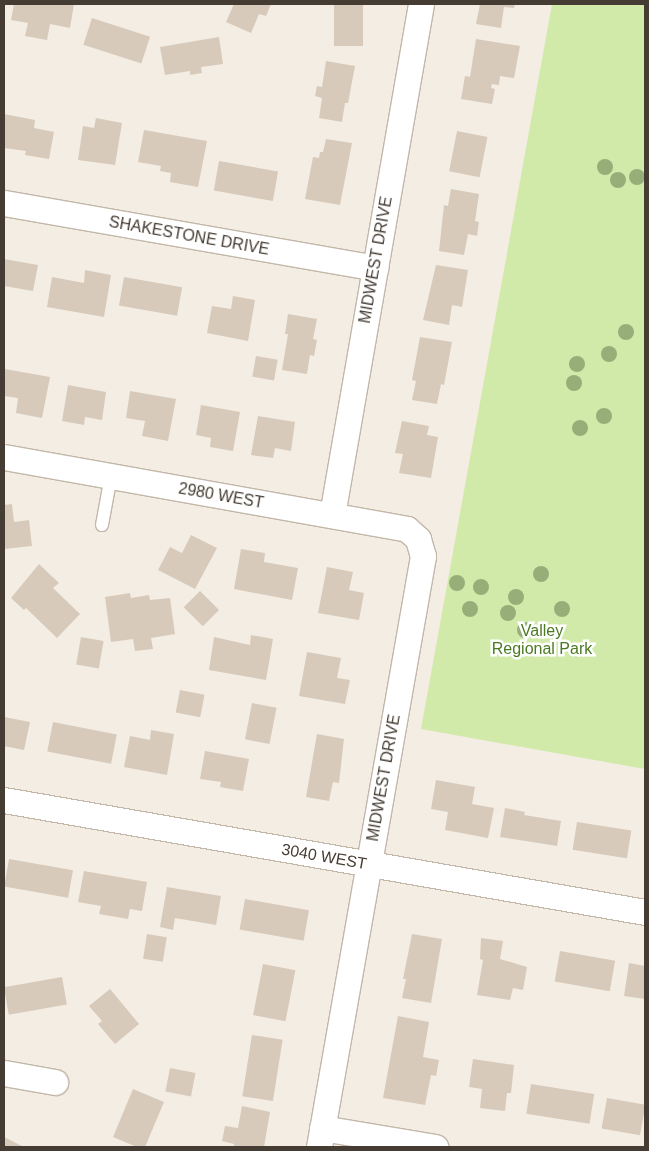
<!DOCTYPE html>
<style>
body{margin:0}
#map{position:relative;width:649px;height:1151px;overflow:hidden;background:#f3ede3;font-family:Arial,sans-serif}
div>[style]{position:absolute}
.green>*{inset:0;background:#d2eaa9}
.building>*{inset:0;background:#d8cabb;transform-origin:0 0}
.roads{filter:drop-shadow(1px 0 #c2b7a8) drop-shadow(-1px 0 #c2b7a8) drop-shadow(0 1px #c2b7a8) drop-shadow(0 -1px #c2b7a8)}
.lane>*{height:12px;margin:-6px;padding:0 6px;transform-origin:6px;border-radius:6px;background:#fff}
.street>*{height:25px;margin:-12.5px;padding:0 12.5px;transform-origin:12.5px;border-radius:12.5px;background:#fff}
.trees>*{width:16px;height:16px;margin:-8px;border-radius:50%;background:#97ae79}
span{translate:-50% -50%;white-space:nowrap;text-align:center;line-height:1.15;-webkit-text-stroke:5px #fff;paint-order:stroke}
.street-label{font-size:16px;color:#453c33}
.park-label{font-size:16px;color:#4b7a23}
.frame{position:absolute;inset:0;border:5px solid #453c33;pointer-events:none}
</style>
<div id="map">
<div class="green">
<div style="clip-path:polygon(552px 4px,645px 4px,645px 769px,421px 729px)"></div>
</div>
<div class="building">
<div style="clip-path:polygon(14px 4px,74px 4px,70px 28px,50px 24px,47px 40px,25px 36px,28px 23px,11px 20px)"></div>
<div style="clip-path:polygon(234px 4px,271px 4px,266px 16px,259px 14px,251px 33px,226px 22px)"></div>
<div style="left:334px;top:4px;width:29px;height:42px"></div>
<div style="clip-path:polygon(480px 4px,515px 4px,514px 8px,504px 7px,501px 28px,476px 24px)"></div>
<div style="left:92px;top:18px;width:61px;height:28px;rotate:18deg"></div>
<div style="clip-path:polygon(219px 37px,223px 64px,201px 67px,202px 73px,190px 75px,190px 71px,165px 75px,160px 47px)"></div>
<div style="clip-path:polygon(476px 39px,520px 46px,514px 78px,500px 76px,499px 85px,492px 84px,491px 88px,495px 89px,492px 104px,461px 99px,465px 76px,470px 77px)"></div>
<div style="clip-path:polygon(326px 61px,355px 66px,348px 103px,345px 103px,342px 122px,319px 118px,322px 98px,315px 96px,317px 86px,322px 87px)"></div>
<div style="clip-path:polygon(4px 114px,35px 120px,34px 128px,54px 132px,49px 159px,25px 155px,26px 151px,4px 148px)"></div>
<div style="clip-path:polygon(96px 118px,122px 123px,115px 165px,78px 160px,83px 126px,94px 128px)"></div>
<div style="clip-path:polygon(144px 130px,207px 141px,198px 187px,170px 182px,171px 173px,160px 171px,161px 166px,138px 162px)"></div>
<div style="left:457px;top:131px;width:31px;height:41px;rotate:11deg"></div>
<div style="clip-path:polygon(326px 139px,352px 143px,340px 205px,305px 199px,313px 157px,319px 158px,320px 152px,323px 152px)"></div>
<div style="left:219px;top:161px;width:60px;height:30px;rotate:10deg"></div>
<div style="clip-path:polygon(451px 189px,479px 194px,475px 221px,479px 222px,477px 236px,468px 234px,464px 255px,439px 251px,444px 205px,448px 206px)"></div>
<div style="clip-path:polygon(4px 259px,38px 265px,33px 291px,4px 286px)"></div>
<div style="clip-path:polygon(436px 265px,468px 270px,462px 307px,452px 305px,449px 325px,423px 320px)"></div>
<div style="clip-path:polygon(85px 270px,111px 275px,104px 317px,47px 307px,52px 277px,84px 283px)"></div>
<div style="left:124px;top:277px;width:59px;height:29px;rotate:10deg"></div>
<div style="clip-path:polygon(233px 296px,255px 300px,248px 341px,207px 333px,212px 306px,231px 309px)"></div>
<div style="clip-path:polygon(288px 314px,317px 319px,313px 339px,317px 340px,314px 356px,310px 355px,307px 374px,282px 370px,288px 334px,285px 334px)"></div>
<div style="clip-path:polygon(420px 337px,452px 342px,444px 385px,441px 384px,437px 404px,412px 400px,416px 381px,412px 380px)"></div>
<div style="left:256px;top:356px;width:22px;height:21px;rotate:10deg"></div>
<div style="clip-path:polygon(5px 369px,50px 377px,42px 418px,16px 413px,18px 398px,4px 396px)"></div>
<div style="clip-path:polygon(68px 385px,106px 392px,102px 420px,85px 417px,84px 425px,62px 421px)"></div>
<div style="clip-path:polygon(130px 391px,176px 399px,168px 441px,142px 436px,145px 421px,126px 418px)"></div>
<div style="clip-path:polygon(201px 405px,240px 412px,233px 451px,210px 447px,211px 438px,196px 435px)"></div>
<div style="clip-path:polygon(258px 416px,295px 422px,291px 451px,275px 448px,273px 458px,251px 455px)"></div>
<div style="clip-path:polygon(402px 421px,429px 426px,427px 435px,438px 437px,431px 478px,399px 473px,403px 454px,395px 453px)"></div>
<div style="clip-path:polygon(12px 504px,14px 522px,29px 520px,32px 546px,4px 549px,4px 505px)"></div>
<div style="clip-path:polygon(191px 535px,217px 548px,195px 589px,158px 570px,170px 547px,182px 553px)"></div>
<div style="clip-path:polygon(241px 549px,265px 553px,264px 562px,298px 568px,292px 600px,234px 589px)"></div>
<div style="clip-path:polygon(39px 564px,59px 583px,53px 588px,80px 614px,57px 638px,26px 608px,24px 610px,11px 598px)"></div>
<div style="clip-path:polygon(327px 567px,353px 572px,349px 590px,364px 593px,359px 620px,318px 613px)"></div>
<div style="left:200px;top:591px;width:27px;height:23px;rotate:45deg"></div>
<div style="clip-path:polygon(130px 593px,131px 598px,149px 595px,150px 600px,170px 598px,175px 634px,151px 638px,153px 649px,135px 651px,133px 639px,111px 642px,105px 597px)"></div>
<div style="clip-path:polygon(251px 635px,273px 639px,266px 680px,209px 670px,214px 637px,250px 645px)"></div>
<div style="left:81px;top:637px;width:23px;height:28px;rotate:10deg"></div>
<div style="clip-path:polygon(307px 652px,341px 658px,337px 678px,350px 680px,345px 704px,299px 696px)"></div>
<div style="left:180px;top:690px;width:25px;height:23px;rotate:11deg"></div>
<div style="left:252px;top:703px;width:25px;height:37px;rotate:11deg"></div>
<div style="clip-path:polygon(4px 717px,30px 722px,24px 750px,4px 746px)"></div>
<div style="left:53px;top:722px;width:65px;height:30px;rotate:11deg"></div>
<div style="clip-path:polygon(151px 730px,174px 734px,167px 775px,124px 767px,130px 736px,150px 740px)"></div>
<div style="clip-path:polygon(317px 734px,344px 739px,339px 783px,333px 782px,329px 801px,306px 797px)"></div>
<div style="clip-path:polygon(205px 751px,249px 759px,243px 791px,220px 787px,221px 782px,200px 779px)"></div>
<div style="clip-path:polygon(436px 780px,475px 787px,472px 804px,494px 808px,488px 838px,445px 830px,448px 812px,431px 809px)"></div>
<div style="clip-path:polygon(505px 808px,525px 812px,524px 815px,561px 821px,557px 846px,500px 837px)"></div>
<div style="left:577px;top:822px;width:55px;height:28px;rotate:9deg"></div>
<div style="left:9px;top:859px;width:65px;height:28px;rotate:10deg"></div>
<div style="clip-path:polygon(84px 871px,147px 882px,142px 911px,130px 909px,128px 919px,99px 914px,101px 906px,78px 902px)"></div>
<div style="clip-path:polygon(167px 887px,221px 896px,216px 925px,175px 918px,173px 930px,160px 927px)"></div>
<div style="left:245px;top:899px;width:65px;height:31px;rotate:10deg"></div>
<div style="left:147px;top:934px;width:20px;height:25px;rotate:9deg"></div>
<div style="clip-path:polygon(412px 934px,442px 939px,431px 1003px,402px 998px,406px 979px,403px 979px)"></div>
<div style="clip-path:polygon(481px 938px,503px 941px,500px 959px,527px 967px,523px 990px,513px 988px,510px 1000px,477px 995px,483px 960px,480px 959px)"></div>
<div style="left:560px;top:951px;width:56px;height:31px;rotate:10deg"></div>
<div style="clip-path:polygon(629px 963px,645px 966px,645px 999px,624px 996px)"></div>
<div style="left:263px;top:964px;width:33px;height:52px;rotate:11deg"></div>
<div style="left:62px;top:977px;width:28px;height:59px;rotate:80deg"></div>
<div style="clip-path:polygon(110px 989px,139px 1024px,115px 1044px,98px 1024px,102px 1021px,89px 1006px)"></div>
<div style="clip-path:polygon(398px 1016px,429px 1022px,423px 1057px,439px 1060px,436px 1076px,431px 1075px,425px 1105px,383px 1098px)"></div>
<div style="left:252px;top:1035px;width:31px;height:62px;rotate:9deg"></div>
<div style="clip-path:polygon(473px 1059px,514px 1065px,511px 1093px,507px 1093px,505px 1111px,480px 1108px,482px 1089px,469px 1087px)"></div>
<div style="left:170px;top:1068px;width:26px;height:24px;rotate:11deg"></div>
<div style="left:531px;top:1084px;width:64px;height:30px;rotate:9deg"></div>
<div style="clip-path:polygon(133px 1089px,164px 1102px,145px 1147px,137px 1147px,113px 1137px)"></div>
<div style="left:607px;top:1098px;width:39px;height:31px;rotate:10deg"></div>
<div style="clip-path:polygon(242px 1106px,270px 1112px,264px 1147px,234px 1147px,234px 1144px,222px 1141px,225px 1126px,238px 1128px)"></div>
<div style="clip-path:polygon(4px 1137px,24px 1147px,4px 1147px)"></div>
</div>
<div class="roads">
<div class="lane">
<div style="left:102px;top:525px;width:50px;rotate:-79.6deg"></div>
</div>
<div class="street">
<div style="left:4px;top:203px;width:377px;rotate:9.9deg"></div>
<div style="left:4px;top:457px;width:409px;rotate:10.1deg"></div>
<div style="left:407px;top:529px;width:15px;rotate:42deg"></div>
<div style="left:418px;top:539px;width:18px;rotate:74deg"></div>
<div style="left:423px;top:556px;width:600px;rotate:99.98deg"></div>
<div style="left:332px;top:515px;width:519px;rotate:-80.12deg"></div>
<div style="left:4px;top:800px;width:651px;rotate:9.91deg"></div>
<div style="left:4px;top:1073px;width:52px;rotate:10deg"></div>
<div style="left:322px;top:1128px;width:115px;rotate:9.5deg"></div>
</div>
</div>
<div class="trees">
<div style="left:605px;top:167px"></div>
<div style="left:637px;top:177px"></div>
<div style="left:618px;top:180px"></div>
<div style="left:626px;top:332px"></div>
<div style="left:609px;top:354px"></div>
<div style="left:577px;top:364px"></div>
<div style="left:574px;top:383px"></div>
<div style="left:604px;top:416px"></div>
<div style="left:580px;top:428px"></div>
<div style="left:541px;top:574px"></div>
<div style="left:457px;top:583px"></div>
<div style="left:481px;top:587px"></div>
<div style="left:516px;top:597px"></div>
<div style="left:470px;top:609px"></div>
<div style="left:562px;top:609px"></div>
<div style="left:508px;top:613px"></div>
<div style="left:525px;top:630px"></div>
</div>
<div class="street-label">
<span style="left:189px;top:236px;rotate:10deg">SHAKESTONE DRIVE</span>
<span style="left:376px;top:260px;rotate:-80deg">MIDWEST DRIVE</span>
<span style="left:221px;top:496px;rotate:10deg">2980 WEST</span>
<span style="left:384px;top:778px;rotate:-80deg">MIDWEST DRIVE</span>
<span style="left:324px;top:857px;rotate:10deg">3040 WEST</span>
</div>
<div class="park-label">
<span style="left:542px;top:640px">Valley<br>Regional Park</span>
</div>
<div class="frame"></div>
</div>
